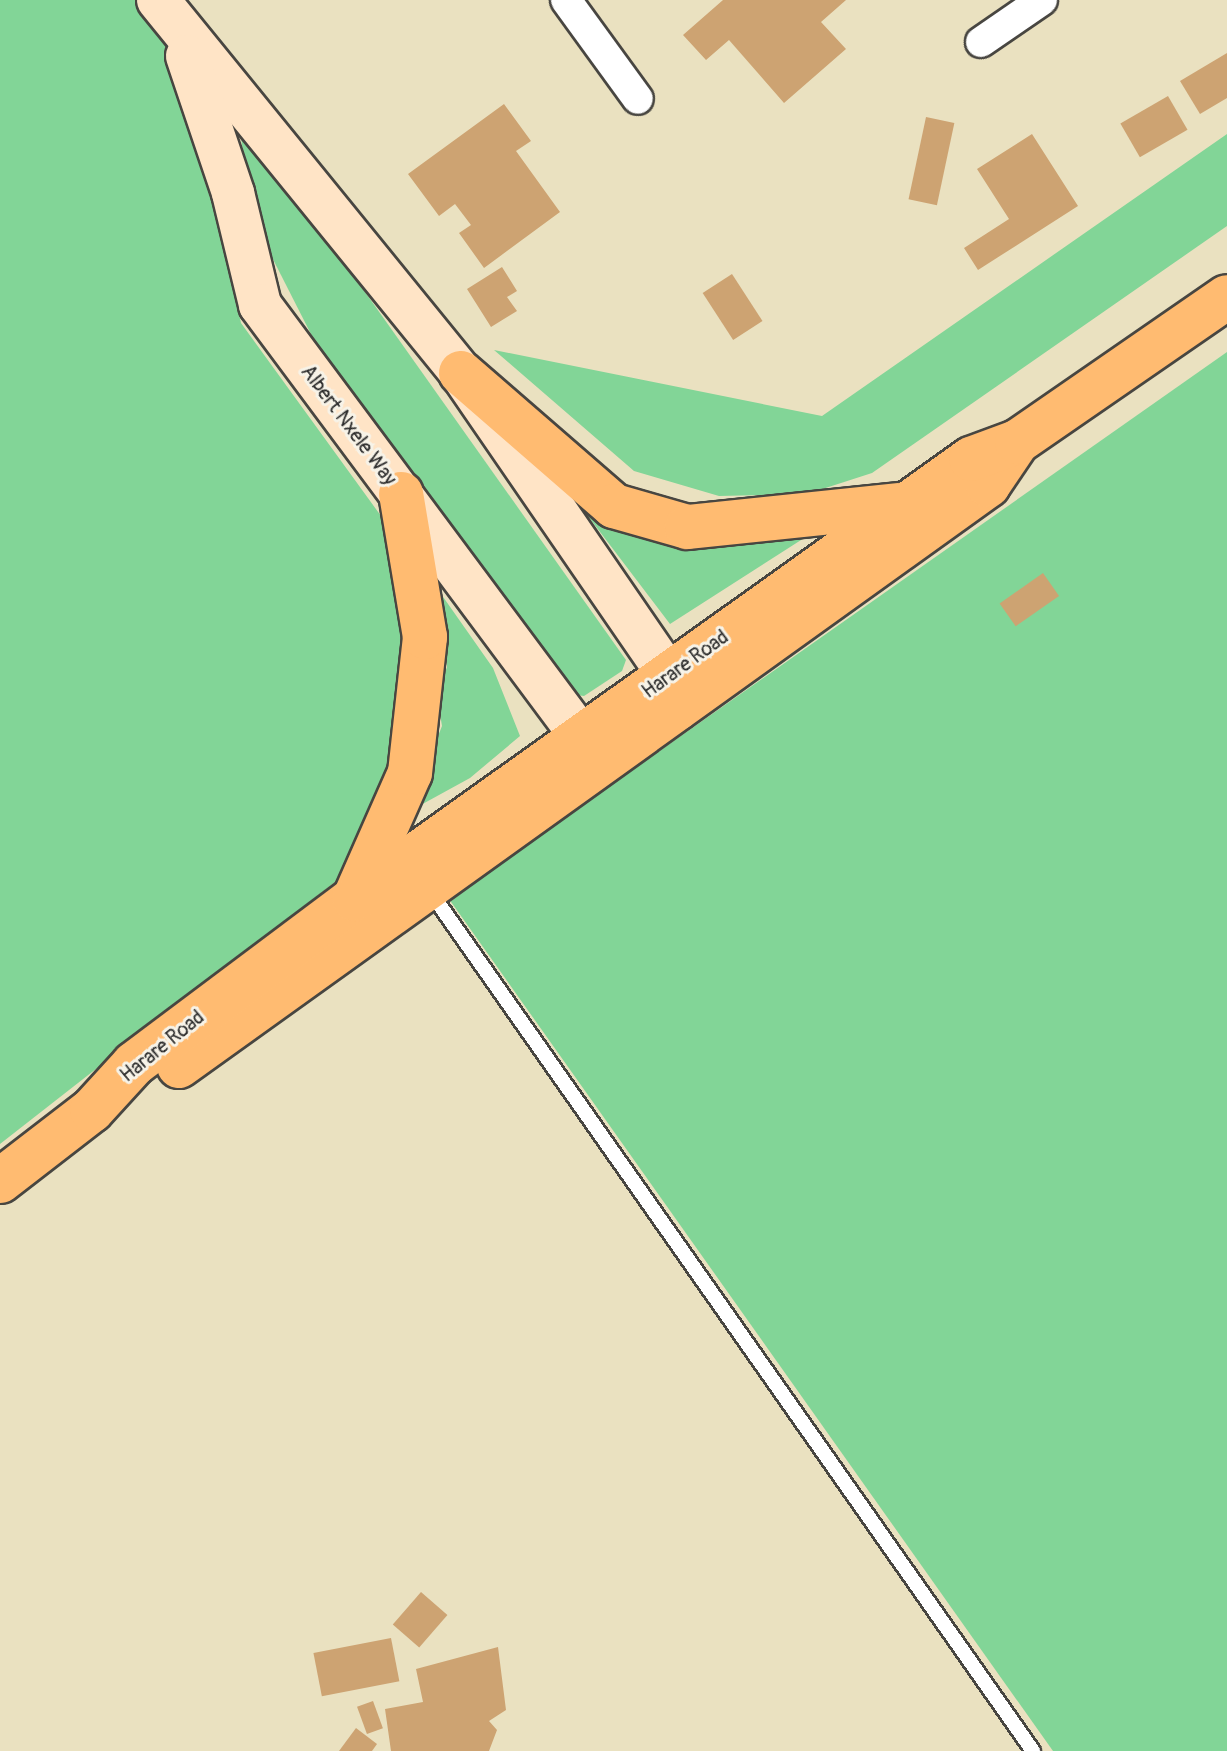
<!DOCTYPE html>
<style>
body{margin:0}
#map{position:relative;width:1227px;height:1751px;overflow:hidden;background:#eae1c0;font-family:Pangolin,sans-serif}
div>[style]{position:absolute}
.green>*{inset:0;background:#82d597}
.building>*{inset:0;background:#cda372;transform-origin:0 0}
.roads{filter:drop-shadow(2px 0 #484641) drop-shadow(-2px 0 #484641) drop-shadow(0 2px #484641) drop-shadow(0 -2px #484641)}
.service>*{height:14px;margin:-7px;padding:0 7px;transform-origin:7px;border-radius:7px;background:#fff}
.minor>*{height:30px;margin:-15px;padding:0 15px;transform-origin:15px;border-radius:15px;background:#fff}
.secondary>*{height:42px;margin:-21px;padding:0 21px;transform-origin:21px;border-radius:21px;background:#ffe4c6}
.trunk>*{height:44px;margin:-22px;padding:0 22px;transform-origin:22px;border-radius:22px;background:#ffbb71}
span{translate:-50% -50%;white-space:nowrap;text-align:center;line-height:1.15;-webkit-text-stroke:6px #f7f3e8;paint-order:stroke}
.street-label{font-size:20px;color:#2b2b2b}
</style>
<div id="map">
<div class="green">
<div style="clip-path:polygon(0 0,136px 0,165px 40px,207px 169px,241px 323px,381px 516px,410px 623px,394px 775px,344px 875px,0 1144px)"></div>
<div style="clip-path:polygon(240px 129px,253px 134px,626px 660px,622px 671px,584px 696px,569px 694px,316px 344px,251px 216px)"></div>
<div style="clip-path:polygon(1227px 134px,1227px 226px,872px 473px,807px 494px,719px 496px,634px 471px,494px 350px,822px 416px)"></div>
<div style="clip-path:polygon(1227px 352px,1227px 1751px,1053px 1751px,449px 899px)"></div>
<div style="clip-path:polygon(575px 499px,629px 534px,698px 546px,812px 533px,670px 624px)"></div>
<div style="clip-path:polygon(434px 584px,493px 668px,520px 736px,470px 778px,408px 812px,442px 726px,437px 696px,447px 667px)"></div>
</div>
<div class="building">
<div style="clip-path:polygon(723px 0,846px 0,821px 22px,846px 49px,784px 103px,729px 40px,706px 60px,683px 35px)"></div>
<div style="clip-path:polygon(1227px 53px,1227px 98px,1200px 114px,1180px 81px)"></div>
<div style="left:1168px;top:96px;width:39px;height:55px;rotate:60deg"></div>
<div style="clip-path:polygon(504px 104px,531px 141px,516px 151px,560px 212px,484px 268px,459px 233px,471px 225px,455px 204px,439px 216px,408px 174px)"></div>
<div style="left:926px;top:117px;width:29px;height:84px;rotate:12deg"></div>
<div style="clip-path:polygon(1032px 134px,1078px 206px,978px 270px,964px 248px,1009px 219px,977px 169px)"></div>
<div style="clip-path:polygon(502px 267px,517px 291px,507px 297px,517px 311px,491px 327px,467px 289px)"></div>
<div style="left:732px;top:274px;width:56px;height:35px;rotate:57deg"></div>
<div style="left:1043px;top:573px;width:28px;height:53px;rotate:55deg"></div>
<div style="left:421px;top:1592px;width:35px;height:43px;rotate:41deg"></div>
<div style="left:391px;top:1638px;width:44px;height:79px;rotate:79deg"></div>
<div style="clip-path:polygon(498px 1647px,506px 1710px,489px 1721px,497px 1730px,489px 1751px,391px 1751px,385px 1709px,423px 1702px,416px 1669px)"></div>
<div style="left:373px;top:1701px;width:29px;height:17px;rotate:70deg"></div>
<div style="clip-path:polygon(356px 1728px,377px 1744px,372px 1751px,339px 1751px)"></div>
</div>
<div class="roads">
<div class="service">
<div style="left:429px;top:890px;width:1052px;rotate:54.95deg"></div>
</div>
<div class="minor">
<div style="left:566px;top:0;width:122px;rotate:54deg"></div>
<div style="left:981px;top:42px;width:74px;rotate:-34.5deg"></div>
</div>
<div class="secondary">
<div style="left:158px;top:0;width:481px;rotate:50.9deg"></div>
<div style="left:461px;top:373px;width:368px;rotate:55.5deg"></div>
<div style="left:669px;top:676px;width:34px;rotate:75deg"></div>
<div style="left:187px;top:56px;width:145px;rotate:71.4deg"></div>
<div style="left:233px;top:193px;width:115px;rotate:76.4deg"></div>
<div style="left:260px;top:305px;width:541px;rotate:53.34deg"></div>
<div style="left:583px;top:739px;width:33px;rotate:20deg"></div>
</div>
<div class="trunk">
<div style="left:461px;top:373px;width:203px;rotate:41deg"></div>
<div style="left:614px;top:506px;width:76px;rotate:16deg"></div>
<div style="left:687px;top:527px;width:214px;rotate:-5.9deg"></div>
<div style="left:357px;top:893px;width:131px;rotate:-66.2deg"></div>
<div style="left:410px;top:773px;width:137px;rotate:-83.7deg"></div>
<div style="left:425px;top:637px;width:145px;rotate:-99.5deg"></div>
<div style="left:179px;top:1066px;width:996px;rotate:-35.68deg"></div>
<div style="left:988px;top:485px;width:52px;rotate:-56deg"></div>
<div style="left:0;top:1181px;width:116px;rotate:-37.7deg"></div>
<div style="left:92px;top:1110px;width:62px;rotate:-47.6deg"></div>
<div style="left:134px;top:1064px;width:275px;rotate:-36.9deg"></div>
<div style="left:354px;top:899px;width:758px;rotate:-35.49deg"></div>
<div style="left:971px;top:459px;width:49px;rotate:-20.3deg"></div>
<div style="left:1017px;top:442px;width:255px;rotate:-34.6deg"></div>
</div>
</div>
<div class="street-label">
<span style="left:349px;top:425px;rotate:53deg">Albert Nxele Way</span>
<span style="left:685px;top:664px;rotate:-36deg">Harare Road</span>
<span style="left:162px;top:1046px;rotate:-39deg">Harare Road</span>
</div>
</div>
